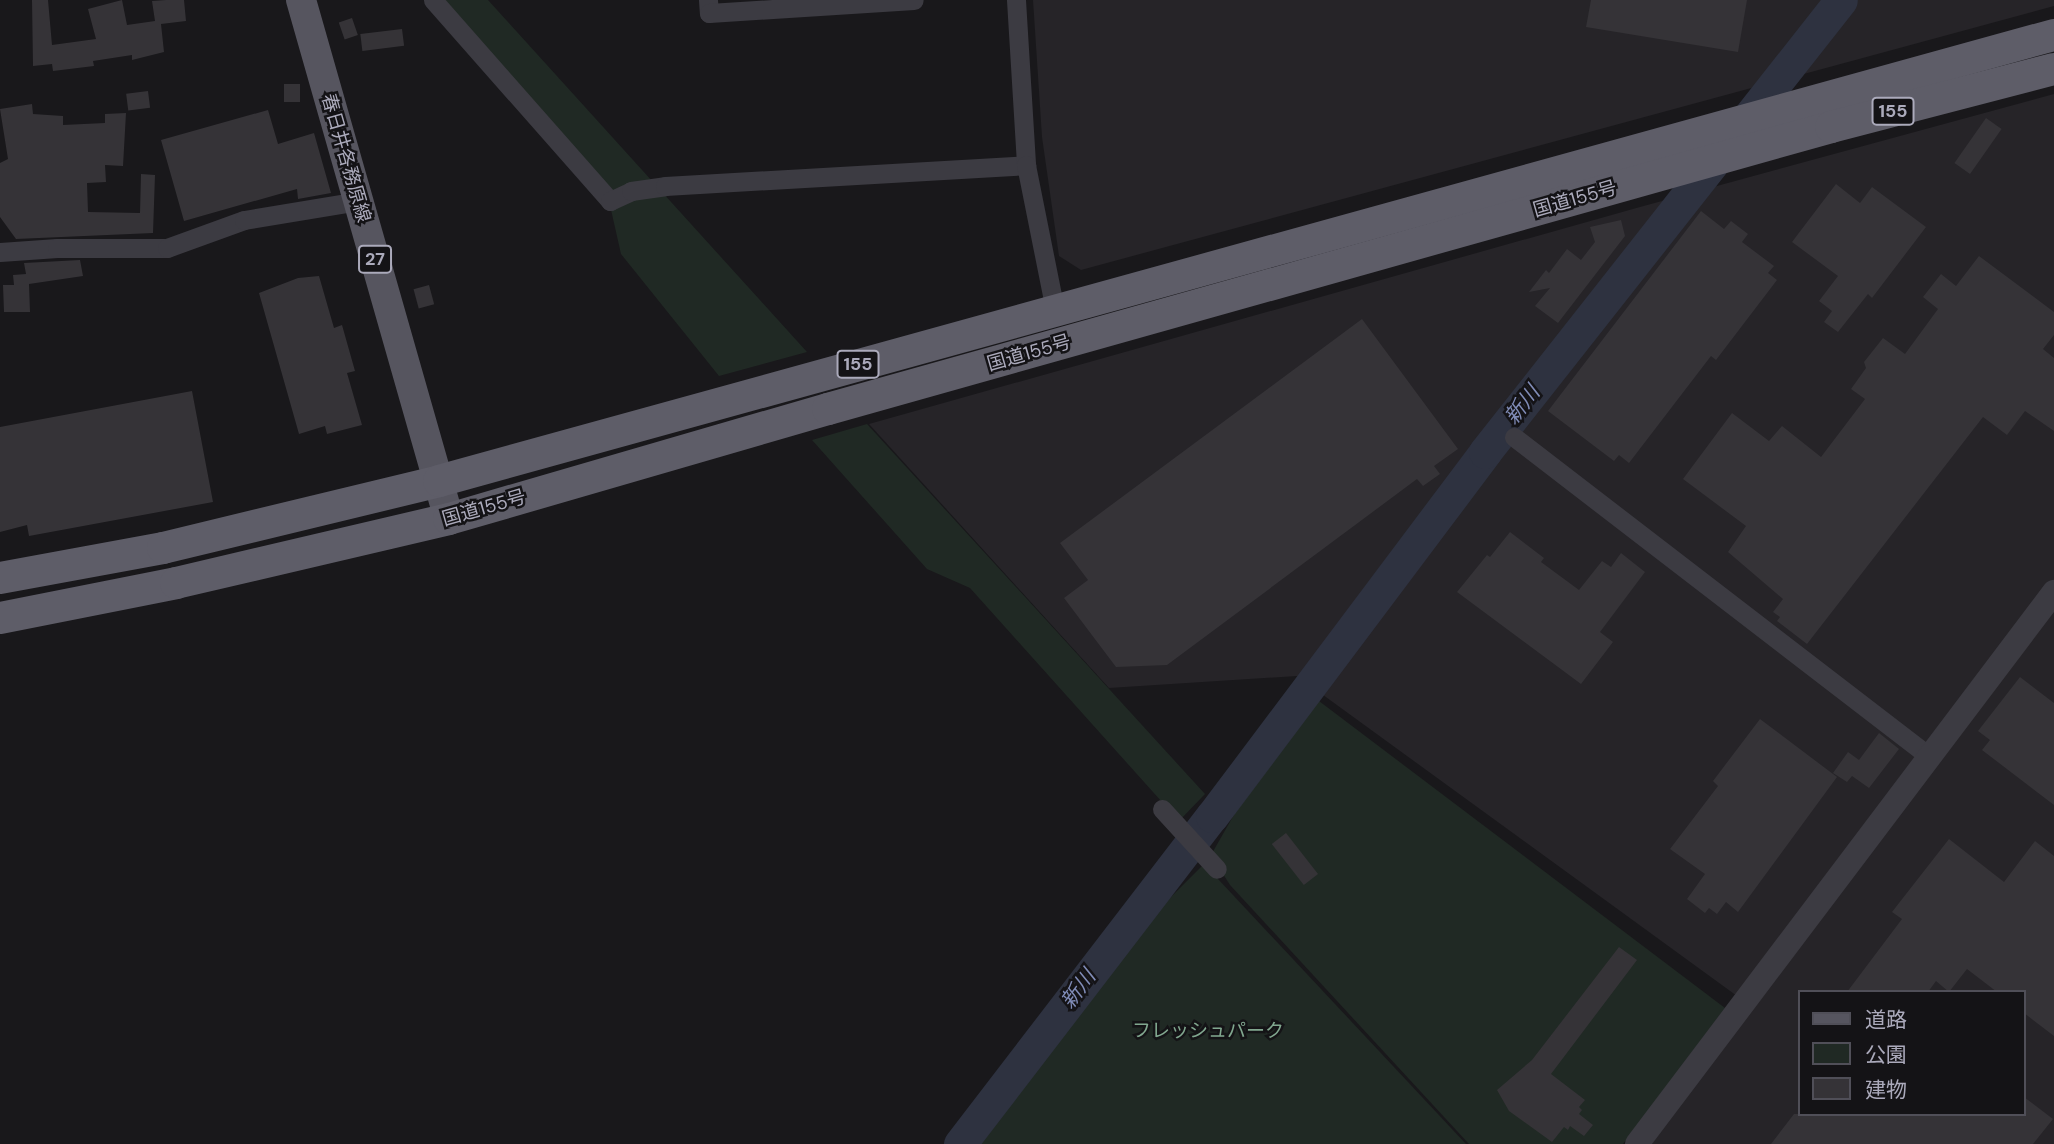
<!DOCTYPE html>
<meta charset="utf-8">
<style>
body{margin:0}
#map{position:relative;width:2054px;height:1144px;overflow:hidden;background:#19181b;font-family:"DM Sans","Noto Sans JP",sans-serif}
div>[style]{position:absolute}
.built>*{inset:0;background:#262428}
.green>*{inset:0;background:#202924}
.river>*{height:33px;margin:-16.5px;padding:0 16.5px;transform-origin:16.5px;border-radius:16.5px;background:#2e3240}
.building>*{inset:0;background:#353337;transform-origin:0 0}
.minor>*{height:19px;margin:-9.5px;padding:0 9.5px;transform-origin:9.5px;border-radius:9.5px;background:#3c3b42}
.tertiary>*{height:24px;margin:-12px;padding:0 12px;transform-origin:12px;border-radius:12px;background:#3c3b42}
.primary>*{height:30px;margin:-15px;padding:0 15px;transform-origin:15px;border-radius:15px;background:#56555f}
.trunk>*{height:32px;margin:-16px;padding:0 16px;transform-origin:16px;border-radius:16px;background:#5e5d68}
span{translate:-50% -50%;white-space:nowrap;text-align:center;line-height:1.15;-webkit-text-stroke:5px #141316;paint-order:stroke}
.shield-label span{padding:2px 5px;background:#141316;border:2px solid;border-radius:5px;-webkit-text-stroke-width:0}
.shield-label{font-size:18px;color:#abaabb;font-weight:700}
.street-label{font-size:19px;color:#abaabb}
.park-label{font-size:19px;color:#81a78f}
.water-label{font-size:21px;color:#808cb7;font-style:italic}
.legend{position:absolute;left:1798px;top:990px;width:228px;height:126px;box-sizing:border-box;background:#141316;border:2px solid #504f58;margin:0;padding:9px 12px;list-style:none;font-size:21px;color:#abaabb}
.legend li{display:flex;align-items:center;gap:14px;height:35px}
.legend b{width:35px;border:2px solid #504f58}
</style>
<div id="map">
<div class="built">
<div style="clip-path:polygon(1033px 0,2054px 0,2054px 6px,1081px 270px,1059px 256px,1042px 137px)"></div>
<div style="clip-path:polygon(evenodd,2054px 94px,2054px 1144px,1652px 1144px,1737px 996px,1297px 676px,1109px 688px,869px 424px,1640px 207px,2054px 94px,1800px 992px,2024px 992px,2024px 1114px,1800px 1114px,1800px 992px)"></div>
</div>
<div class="green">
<div style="clip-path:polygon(438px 0,488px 0,807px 352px,719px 376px,621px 254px,607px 192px)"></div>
<div style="clip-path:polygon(867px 424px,1205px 794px,1179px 821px,970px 588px,927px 569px,812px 440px)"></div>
<div style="clip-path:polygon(1319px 701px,1725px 1008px,1623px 1144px,1469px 1144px,1230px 885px,1211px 855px,1235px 813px)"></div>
<div style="clip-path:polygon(1204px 864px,1466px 1144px,981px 1144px,1164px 904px)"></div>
</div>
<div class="river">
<div style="left:960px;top:1144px;width:414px;rotate:-52.5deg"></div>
<div style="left:1212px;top:816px;width:455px;rotate:-53.1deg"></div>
<div style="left:1485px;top:452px;width:575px;rotate:-51.78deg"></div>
</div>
<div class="building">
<div style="clip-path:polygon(32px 0,48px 0,52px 45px,96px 39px,88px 9px,122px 0,127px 25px,155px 21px,152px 1px,166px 0,184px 0,186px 21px,161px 24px,164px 52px,132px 60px,132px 55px,93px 61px,94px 66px,53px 71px,52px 64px,33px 66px)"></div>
<div style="clip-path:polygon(1591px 0,1747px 0,1738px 52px,1586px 27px)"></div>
<div style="left:352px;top:18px;width:18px;height:14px;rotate:71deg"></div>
<div style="left:402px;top:29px;width:17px;height:42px;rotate:83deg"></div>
<div style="left:284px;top:84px;width:16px;height:18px"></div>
<div style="left:148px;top:91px;width:17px;height:22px;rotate:83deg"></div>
<div style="clip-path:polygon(32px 104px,33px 114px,63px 116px,63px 125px,105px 123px,105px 114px,126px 113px,123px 166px,105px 165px,106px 182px,87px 183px,88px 212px,140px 213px,141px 174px,155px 175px,153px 233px,16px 239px,0 217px,0 163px,8px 159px,0 109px)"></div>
<div style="clip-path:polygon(268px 110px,278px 144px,314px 133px,331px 193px,298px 199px,297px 189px,184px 221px,161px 140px)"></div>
<div style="left:1986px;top:118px;width:19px;height:55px;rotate:35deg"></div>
<div style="clip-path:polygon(1836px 184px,1860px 203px,1872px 187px,1926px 227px,1872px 298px,1868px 294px,1838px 332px,1824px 322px,1832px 311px,1819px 301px,1838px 276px,1792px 242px)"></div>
<div style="clip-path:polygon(1701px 211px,1724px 229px,1731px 221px,1748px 234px,1742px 242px,1774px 266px,1768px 273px,1777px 280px,1716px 360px,1711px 356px,1629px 463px,1619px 455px,1614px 461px,1548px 411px)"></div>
<div style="clip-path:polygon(1621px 220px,1625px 236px,1558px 323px,1535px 306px,1550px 288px,1529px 292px,1546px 270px,1549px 273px,1567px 249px,1581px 260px,1595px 242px,1590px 227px)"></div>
<div style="clip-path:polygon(1979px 256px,2054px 312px,2054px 335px,2043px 349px,2054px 358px,2054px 431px,2025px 411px,2007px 435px,1983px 417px,1807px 644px,1777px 621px,1780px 617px,1773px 612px,1783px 599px,1728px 552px,1746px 526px,1683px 479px,1732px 413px,1769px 441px,1782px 426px,1821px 457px,1865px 399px,1851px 389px,1866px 368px,1864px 362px,1883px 338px,1905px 354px,1938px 309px,1923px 297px,1941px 274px,1956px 286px)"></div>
<div style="clip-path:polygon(80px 260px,83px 276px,29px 284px,30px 312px,4px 312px,3px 285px,14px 285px,13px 275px,26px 274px,24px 263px)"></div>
<div style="clip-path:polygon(319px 276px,334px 328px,342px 325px,355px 371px,347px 373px,362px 425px,327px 434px,325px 426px,299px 434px,259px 293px,298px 278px)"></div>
<div style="left:429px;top:285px;width:20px;height:16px;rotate:75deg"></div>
<div style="clip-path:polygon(1362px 319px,1458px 449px,1434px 466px,1440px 474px,1423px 486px,1417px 479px,1167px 665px,1116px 667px,1064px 598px,1088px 580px,1060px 543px)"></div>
<div style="clip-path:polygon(192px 391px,213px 502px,29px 536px,27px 525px,0 532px,0 427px)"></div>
<div style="clip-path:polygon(1510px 532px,1544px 558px,1541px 562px,1579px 590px,1602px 561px,1611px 567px,1621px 553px,1645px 572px,1600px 632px,1613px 642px,1581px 684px,1457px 592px,1487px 555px,1490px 557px)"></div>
<div style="clip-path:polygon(2020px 677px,2054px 703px,2054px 805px,1982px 750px,1990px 740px,1978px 731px)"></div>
<div style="clip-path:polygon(1760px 719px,1837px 777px,1738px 912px,1726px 902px,1717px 914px,1709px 908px,1705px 913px,1687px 899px,1705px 874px,1670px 849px,1718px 786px,1713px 781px)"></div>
<div style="clip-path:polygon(1879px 733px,1899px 749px,1869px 788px,1852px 776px,1847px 782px,1833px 773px,1848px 752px,1859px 760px)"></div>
<div style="left:1286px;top:833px;width:52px;height:18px;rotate:52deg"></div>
<div style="clip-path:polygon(1949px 839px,2004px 882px,2035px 841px,2054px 856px,2054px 1036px,2024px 1013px,2024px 992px,1997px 992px,1967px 969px,1949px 992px,1936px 981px,1928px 992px,1847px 992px,1902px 919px,1892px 912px)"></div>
<div style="clip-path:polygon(1619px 947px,1637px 960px,1551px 1074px,1585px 1100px,1579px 1107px,1582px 1110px,1579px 1114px,1593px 1125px,1584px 1136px,1570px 1126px,1568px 1130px,1564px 1127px,1552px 1142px,1509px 1111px,1497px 1090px,1532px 1060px)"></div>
<div style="clip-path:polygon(2024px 1097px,2053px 1119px,2033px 1144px,1771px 1144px,1794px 1114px,2024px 1114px)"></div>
</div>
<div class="minor">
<div style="left:433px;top:0;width:268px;rotate:48.6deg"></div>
<div style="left:610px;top:201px;width:23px;rotate:-25deg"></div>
<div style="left:631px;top:191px;width:34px;rotate:-8deg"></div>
<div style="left:665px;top:186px;width:362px;rotate:-3.3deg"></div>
<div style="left:708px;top:0;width:13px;rotate:86deg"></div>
<div style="left:709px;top:13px;width:205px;rotate:-3.6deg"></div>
<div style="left:1016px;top:0;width:165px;rotate:86.5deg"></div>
<div style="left:1026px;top:165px;width:148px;rotate:78.7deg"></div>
<div style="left:0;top:252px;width:57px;rotate:-4deg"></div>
<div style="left:57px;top:248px;width:110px"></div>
<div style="left:167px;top:248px;width:82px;rotate:-20deg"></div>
<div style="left:244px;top:220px;width:117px;rotate:-9.4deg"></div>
<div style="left:1514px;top:437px;width:525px;rotate:37.57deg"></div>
<div style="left:1162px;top:809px;width:81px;rotate:47.5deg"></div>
</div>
<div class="tertiary">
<div style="left:1637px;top:1144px;width:692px;rotate:-52.93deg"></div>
</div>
<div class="primary">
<div style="left:301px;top:0;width:540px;rotate:74.08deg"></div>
</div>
<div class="trunk">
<div style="left:0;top:578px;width:166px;rotate:-10.4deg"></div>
<div style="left:163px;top:548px;width:284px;rotate:-13.6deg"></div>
<div style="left:439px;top:481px;width:1675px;rotate:-15.44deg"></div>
<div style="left:0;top:618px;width:179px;rotate:-11.2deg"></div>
<div style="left:176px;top:583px;width:280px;rotate:-13.2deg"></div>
<div style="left:449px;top:519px;width:395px;rotate:-16.2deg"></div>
<div style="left:828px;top:409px;width:1042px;rotate:-15.7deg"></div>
<div style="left:1831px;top:127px;width:230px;rotate:-14.6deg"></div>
</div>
<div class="shield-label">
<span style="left:1893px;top:111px">155</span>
<span style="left:375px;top:259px">27</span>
<span style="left:858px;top:364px">155</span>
</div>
<div class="street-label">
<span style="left:346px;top:158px;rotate:74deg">春日井各務原線</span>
<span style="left:1575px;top:199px;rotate:-16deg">国道155号</span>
<span style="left:1029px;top:353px;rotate:-16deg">国道155号</span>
<span style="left:484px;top:508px;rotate:-16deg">国道155号</span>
</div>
<div class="park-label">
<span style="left:1208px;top:1031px">フレッシュパーク</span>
</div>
<div class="water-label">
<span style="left:1522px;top:405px;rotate:-52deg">新川</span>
<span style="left:1078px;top:989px;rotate:-53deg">新川</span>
</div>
<ul class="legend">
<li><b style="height:9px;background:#56555f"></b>道路</li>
<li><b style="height:19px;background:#202924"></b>公園</li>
<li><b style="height:19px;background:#353337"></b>建物</li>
</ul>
</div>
